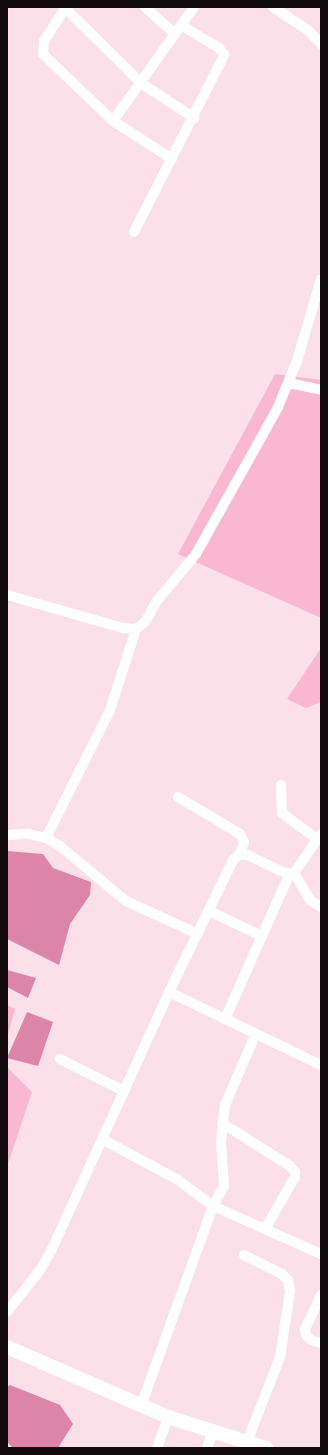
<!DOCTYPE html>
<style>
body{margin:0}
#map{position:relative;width:328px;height:1455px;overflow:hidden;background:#fbe0e9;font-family:Figtree,sans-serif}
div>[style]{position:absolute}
.green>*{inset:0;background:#fab8d0}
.water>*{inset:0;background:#dc85a8}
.street>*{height:10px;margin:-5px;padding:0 5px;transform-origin:5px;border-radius:5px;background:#fff}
.secondary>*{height:14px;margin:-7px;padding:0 7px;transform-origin:7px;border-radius:7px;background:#fff}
span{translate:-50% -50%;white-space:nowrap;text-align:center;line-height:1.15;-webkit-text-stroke:3px #fff;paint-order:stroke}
.frame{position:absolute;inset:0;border:8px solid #120a0d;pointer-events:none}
</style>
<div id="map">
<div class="green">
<div style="clip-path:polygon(275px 374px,321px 380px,321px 618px,178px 554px)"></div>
<div style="clip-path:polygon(321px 648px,321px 702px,306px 708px,287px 699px)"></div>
<div style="clip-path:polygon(7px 1005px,15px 1009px,7px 1038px)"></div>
<div style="clip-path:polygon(7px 1067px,32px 1092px,7px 1167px)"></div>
</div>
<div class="water">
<div style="clip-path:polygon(7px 851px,43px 854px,53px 868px,91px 882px,90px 895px,70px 924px,59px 965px,7px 939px)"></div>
<div style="clip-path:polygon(7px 970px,36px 978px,28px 998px,7px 987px)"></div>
<div style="clip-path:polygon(27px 1012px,53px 1022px,38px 1066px,7px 1058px)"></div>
<div style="clip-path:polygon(10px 1385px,60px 1405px,73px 1424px,58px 1448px,13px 1448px,7px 1442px,7px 1387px)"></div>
</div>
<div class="street">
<div style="left:66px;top:7px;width:40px;rotate:122.9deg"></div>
<div style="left:44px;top:41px;width:13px;rotate:94deg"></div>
<div style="left:43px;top:54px;width:97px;rotate:43.7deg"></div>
<div style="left:113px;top:121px;width:70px;rotate:32.8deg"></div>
<div style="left:145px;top:7px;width:40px;rotate:42deg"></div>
<div style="left:273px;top:7px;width:43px;rotate:33.7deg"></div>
<div style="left:309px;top:31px;width:18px;rotate:47deg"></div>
<div style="left:65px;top:8px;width:107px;rotate:44.6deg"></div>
<div style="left:141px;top:83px;width:64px;rotate:33.4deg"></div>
<div style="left:113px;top:121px;width:140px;rotate:-54.6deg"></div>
<div style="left:134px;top:232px;width:199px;rotate:-63deg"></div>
<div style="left:224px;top:55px;width:9px;rotate:-126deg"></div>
<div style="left:219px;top:48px;width:44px;rotate:-148.8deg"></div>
<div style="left:289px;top:383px;width:33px;rotate:12deg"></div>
<div style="left:7px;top:595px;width:121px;rotate:15.9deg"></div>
<div style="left:123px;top:628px;width:13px;rotate:4deg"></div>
<div style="left:136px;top:629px;width:13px;rotate:-39deg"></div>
<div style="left:146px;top:621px;width:21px;rotate:-62deg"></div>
<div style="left:156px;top:602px;width:62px;rotate:-50.2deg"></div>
<div style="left:196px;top:554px;width:168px;rotate:-60.8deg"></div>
<div style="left:278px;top:407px;width:50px;rotate:-67.6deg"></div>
<div style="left:297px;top:361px;width:85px;rotate:-73.7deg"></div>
<div style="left:281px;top:785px;width:28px;rotate:88deg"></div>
<div style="left:282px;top:813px;width:45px;rotate:36.9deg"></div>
<div style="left:178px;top:797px;width:72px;rotate:30.8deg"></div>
<div style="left:240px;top:834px;width:9px;rotate:63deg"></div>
<div style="left:244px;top:842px;width:13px;rotate:108deg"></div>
<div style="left:7px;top:835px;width:22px;rotate:-3deg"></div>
<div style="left:29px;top:834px;width:17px;rotate:13deg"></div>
<div style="left:46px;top:838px;width:16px;rotate:30deg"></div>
<div style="left:60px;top:846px;width:86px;rotate:39.8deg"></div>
<div style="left:126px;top:901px;width:79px;rotate:24.6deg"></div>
<div style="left:46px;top:838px;width:143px;rotate:-63.4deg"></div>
<div style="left:110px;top:710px;width:85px;rotate:-72.2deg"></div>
<div style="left:294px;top:873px;width:31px;rotate:59deg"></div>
<div style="left:310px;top:900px;width:13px;rotate:32deg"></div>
<div style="left:209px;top:911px;width:59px;rotate:25.3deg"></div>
<div style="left:169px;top:992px;width:169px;rotate:25.7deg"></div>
<div style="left:225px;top:1019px;width:160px;rotate:-66deg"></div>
<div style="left:60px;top:1059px;width:72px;rotate:26.6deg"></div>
<div style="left:222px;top:1123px;width:80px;rotate:32.3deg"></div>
<div style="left:290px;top:1166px;width:8px;rotate:50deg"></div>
<div style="left:295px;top:1172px;width:5px;rotate:90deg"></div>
<div style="left:295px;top:1177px;width:60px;rotate:120deg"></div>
<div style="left:102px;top:1139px;width:86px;rotate:28.3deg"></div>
<div style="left:178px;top:1180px;width:44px;rotate:36.6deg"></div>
<div style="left:213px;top:1206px;width:118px;rotate:24deg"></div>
<div style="left:244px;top:1255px;width:42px;rotate:26.6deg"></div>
<div style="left:282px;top:1274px;width:8px;rotate:45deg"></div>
<div style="left:288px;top:1280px;width:11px;rotate:80deg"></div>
<div style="left:290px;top:1291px;width:67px;rotate:98.6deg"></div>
<div style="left:280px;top:1357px;width:91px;rotate:111.2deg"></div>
<div style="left:321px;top:1295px;width:38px;rotate:115deg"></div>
<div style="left:305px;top:1329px;width:6px;rotate:81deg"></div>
<div style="left:306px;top:1335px;width:7px;rotate:45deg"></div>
<div style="left:311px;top:1340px;width:10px;rotate:17deg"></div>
<div style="left:7px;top:1312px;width:53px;rotate:-51.8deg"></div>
<div style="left:40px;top:1270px;width:24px;rotate:-60deg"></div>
<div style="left:52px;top:1249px;width:282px;rotate:-65.5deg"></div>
<div style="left:169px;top:992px;width:147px;rotate:-64.1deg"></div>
<div style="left:233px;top:860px;width:9px;rotate:-41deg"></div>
<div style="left:240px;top:854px;width:7px;rotate:8deg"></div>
<div style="left:247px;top:855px;width:42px;rotate:25.3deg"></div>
<div style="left:285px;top:873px;width:9px"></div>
<div style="left:294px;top:873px;width:47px;rotate:-55.3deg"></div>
<div style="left:141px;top:1406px;width:213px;rotate:-70.2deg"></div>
<div style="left:213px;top:1206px;width:23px;rotate:-61deg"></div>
<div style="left:224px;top:1186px;width:44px;rotate:-93.9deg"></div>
<div style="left:221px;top:1142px;width:37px;rotate:-84deg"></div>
<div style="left:225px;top:1105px;width:78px;rotate:-66.7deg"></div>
<div style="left:157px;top:1448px;width:33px;rotate:-70deg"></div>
<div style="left:207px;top:1448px;width:18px;rotate:-71deg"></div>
</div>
<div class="secondary">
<div style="left:7px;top:1347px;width:176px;rotate:23.5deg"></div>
<div style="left:168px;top:1417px;width:103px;rotate:17.6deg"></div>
</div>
<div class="frame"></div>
</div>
